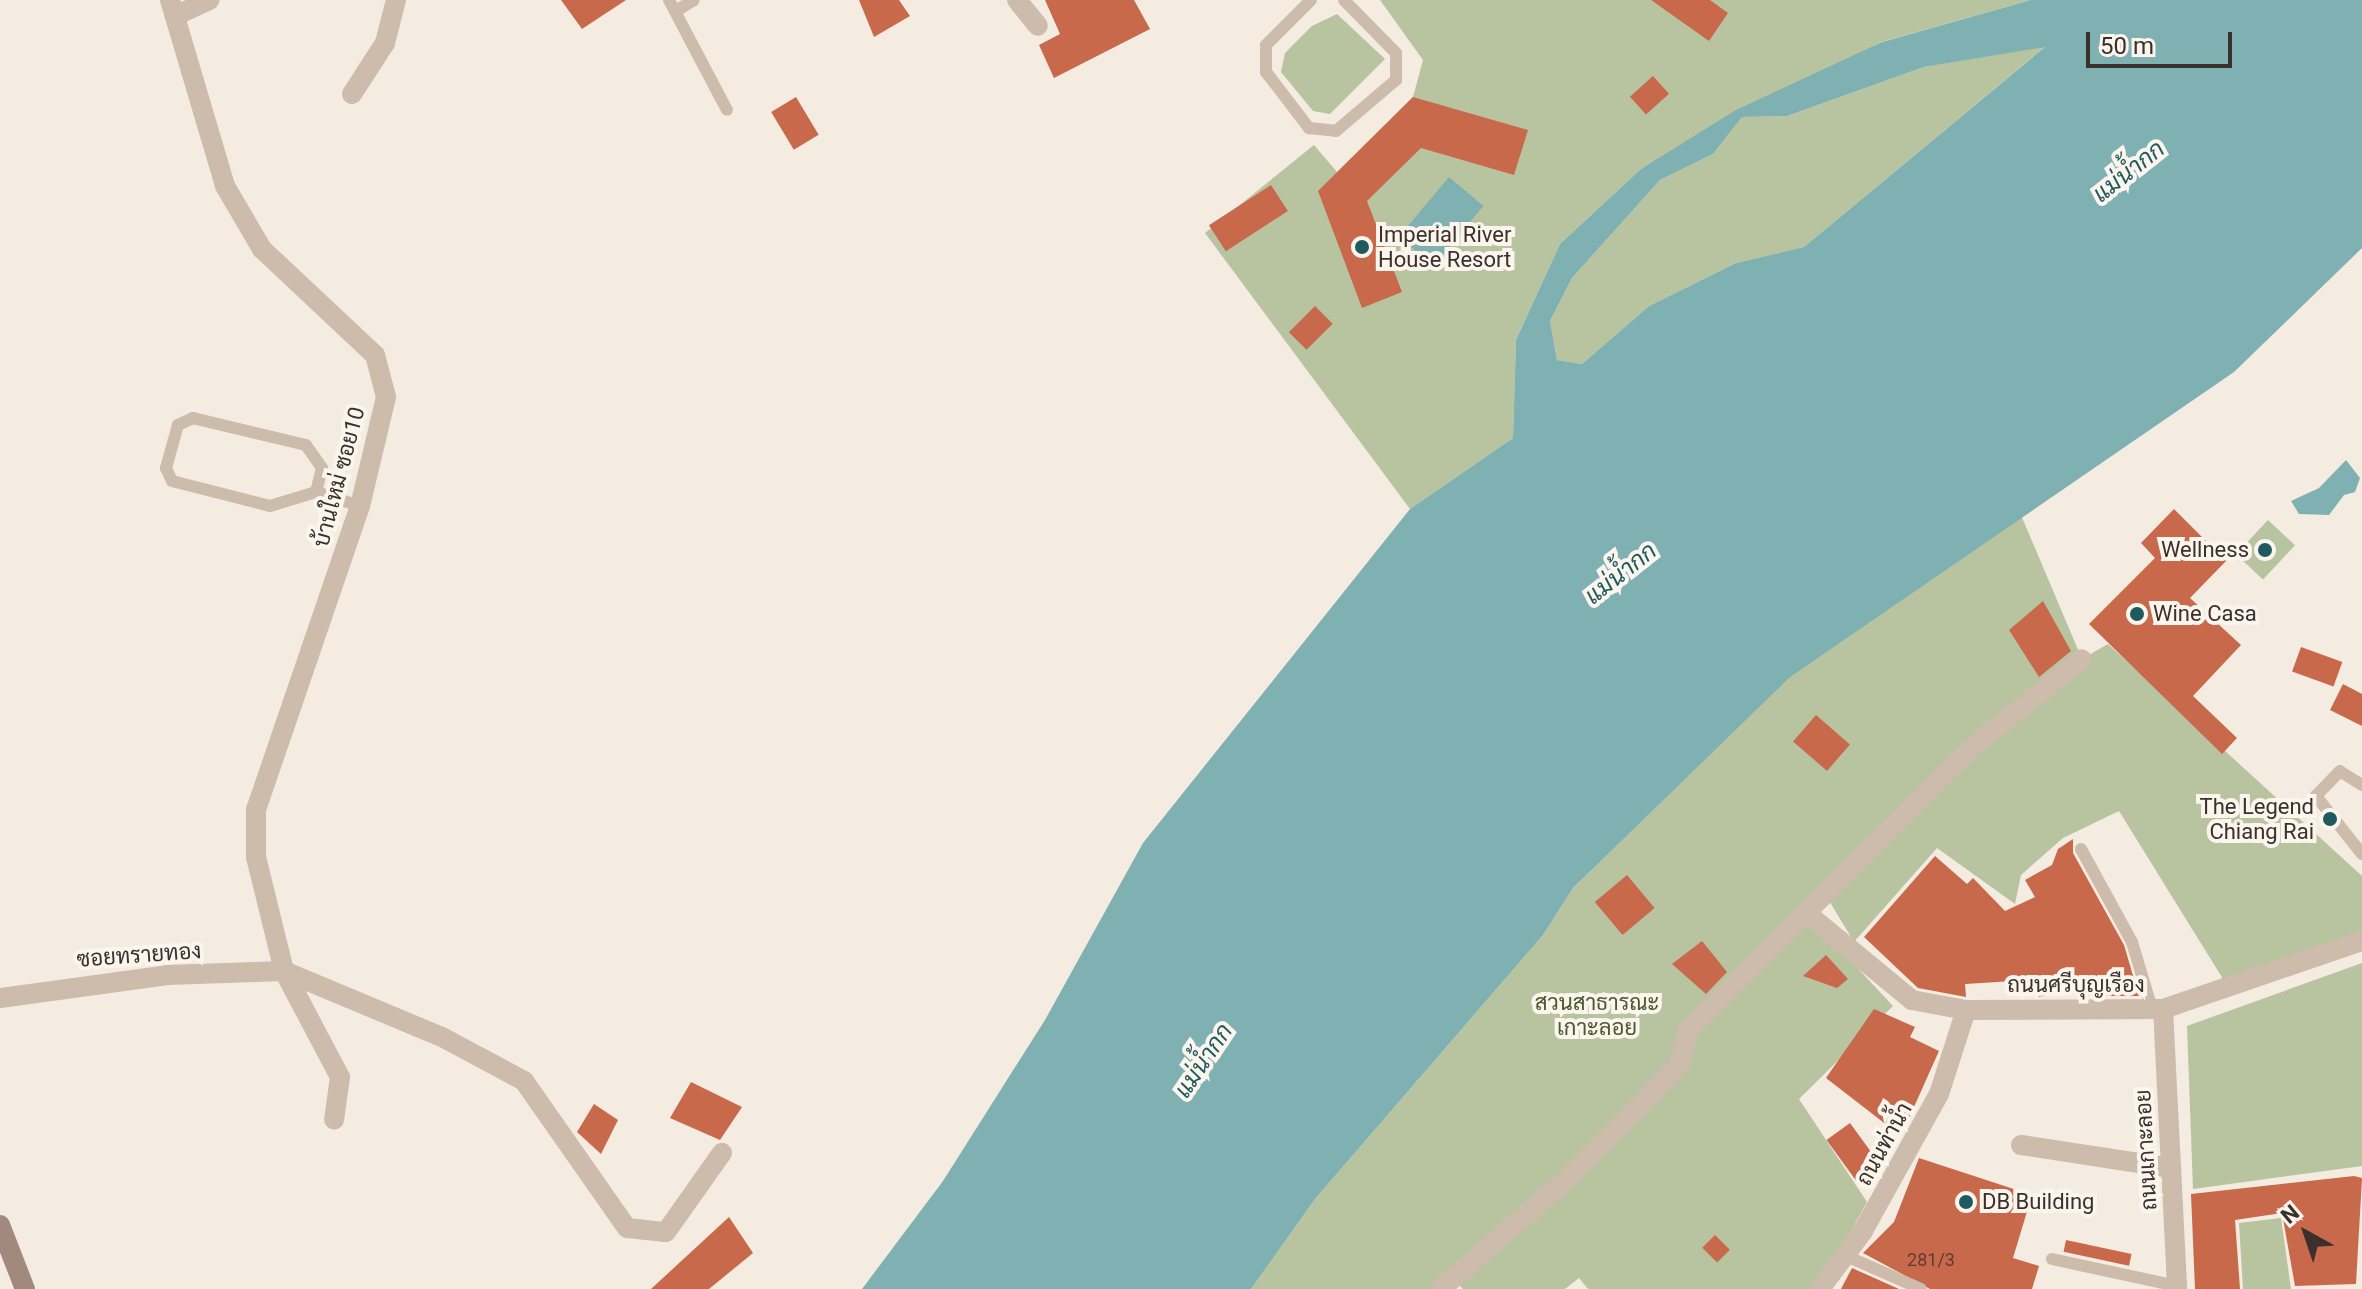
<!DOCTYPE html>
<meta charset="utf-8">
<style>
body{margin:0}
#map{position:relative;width:2362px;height:1289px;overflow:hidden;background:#f4ebe1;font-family:Roboto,Sarabun,sans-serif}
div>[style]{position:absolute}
.green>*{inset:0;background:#b8c4a0;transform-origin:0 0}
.water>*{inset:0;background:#7fb0b2;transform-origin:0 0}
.building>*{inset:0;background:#c8694b;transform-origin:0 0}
.lane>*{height:12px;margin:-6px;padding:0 6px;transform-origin:6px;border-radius:6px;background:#cdbbac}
.street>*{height:20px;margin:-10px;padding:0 10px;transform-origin:10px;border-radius:10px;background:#cdbbac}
.secondary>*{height:20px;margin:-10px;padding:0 10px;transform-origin:10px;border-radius:10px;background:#a18a7d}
.dots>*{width:22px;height:22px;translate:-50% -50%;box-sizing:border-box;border:4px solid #fbf5ee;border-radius:50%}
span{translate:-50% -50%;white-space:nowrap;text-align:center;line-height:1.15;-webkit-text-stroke:8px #fbf5ee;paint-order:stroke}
.number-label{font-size:18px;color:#5e3e33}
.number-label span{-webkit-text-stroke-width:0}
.poi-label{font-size:22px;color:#3b302b}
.left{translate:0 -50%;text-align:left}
.right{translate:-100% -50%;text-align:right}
.street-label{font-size:22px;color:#3b302b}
.park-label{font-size:22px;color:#4a5a2e}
.water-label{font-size:24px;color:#1f5a5e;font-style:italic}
.north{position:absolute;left:2266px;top:1193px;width:80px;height:80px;-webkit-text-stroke:6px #fbf5ee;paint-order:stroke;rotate:320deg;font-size:22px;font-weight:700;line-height:32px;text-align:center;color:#3b302b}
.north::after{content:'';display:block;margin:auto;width:28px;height:36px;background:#3b302b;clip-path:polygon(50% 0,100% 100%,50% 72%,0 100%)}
.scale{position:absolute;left:2086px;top:32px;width:146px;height:36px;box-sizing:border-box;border:4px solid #3b302b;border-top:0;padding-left:10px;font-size:24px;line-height:28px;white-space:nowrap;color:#3b302b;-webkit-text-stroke:6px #fbf5ee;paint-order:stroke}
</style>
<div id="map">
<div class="green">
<div style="clip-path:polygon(1380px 0,2031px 0,1881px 42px,1641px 169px,1560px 244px,1516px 340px,1513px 438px,1410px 509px,1205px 233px,1314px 145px,1337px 172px,1413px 97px,1423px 60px)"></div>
<div style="clip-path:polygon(1337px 14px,1385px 59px,1330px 114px,1313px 111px,1281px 72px,1285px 53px,1312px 26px)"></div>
<div style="clip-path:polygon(2046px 46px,1804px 247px,1736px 263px,1649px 306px,1582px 364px,1557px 360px,1550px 321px,1572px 278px,1660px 180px,1713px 154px,1742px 117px,1787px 116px,1924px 67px)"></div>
<div style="clip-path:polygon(2021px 515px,2082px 659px,2108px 644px,2362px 876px,2362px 946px,2228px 987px,2119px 811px,2063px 838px,2021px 875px,2015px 904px,1937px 848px,1854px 942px,1828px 899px,1810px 917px,1893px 1006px,1799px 1099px,1867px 1202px,1820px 1289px,1588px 1289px,1579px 1278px,1565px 1289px,1463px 1289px,1454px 1280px,1441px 1289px,1251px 1289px,1315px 1199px,1543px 935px,1573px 888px,1790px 676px)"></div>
<div style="left:2268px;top:520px;width:37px;height:47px;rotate:43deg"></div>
<div style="clip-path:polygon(2362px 963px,2362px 1166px,2193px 1189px,2187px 1026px)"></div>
<div style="clip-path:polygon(2281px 1218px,2291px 1289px,2243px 1289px,2239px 1223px)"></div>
</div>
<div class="water">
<div style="clip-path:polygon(evenodd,2031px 0,2362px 0,2362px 248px,2234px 372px,1790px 677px,1573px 888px,1543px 935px,1315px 1199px,1251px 1289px,862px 1289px,943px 1181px,1045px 1020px,1143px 843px,1410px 509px,1513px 438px,1516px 340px,1560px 244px,1641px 169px,1736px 110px,1882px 42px,2031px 0,2045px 47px,1804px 247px,1736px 263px,1649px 306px,1582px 364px,1557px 360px,1550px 321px,1572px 278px,1660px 180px,1713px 154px,1742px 117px,1787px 116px,1924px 67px,2045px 47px)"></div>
<div style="left:1449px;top:177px;width:45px;height:78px;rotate:40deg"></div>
<div style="clip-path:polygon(2346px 460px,2360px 478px,2355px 492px,2344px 495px,2329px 515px,2299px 514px,2291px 501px,2319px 488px)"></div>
</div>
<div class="building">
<div style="clip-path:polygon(561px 0,626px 0,582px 29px)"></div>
<div style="clip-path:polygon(859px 0,899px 0,910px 16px,874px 37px)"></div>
<div style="clip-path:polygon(1045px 0,1134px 0,1150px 29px,1054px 78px,1039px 45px,1060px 34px)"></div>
<div style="clip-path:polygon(1651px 0,1710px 0,1728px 13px,1709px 41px)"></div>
<div style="left:1653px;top:76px;width:24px;height:31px;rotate:48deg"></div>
<div style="left:796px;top:97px;width:44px;height:29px;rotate:59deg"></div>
<div style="clip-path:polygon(1413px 97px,1528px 130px,1514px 175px,1421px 148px,1367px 201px,1402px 292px,1362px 308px,1318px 191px)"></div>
<div style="left:1271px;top:185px;width:31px;height:74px;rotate:57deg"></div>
<div style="left:1315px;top:306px;width:25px;height:37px;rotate:45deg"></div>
<div style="clip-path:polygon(2174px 509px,2226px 561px,2190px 598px,2241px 645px,2193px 696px,2237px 738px,2222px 754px,2089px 624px,2155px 558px,2141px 543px)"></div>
<div style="clip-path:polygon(2043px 601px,2071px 651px,2039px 677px,2009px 630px)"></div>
<div style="left:2301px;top:647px;width:44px;height:26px;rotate:20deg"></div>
<div style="clip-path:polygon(2343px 684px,2362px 694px,2362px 726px,2330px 710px)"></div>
<div style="left:1816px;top:715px;width:45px;height:35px;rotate:41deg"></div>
<div style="clip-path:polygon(2073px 839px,2073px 853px,2124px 945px,2139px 996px,2077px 996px,2074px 989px,2038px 997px,2030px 980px,1965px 984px,1966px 997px,1918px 988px,1864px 937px,1935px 856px,1967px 884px,1973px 878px,2005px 911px,2035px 897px,2025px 880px,2052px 865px,2058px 849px)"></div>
<div style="left:1627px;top:875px;width:43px;height:42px;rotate:50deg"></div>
<div style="clip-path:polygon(1702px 941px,1727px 972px,1706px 994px,1672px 964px)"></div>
<div style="clip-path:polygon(1826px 955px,1848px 979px,1837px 988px,1803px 976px)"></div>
<div style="clip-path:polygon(1874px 1009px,1915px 1027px,1910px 1037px,1939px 1051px,1901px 1136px,1826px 1078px)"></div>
<div style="clip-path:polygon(691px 1082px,742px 1107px,720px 1140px,670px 1118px)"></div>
<div style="clip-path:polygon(594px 1104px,618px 1120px,601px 1154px,577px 1132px)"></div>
<div style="left:1850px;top:1123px;width:56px;height:29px;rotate:54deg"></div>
<div style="clip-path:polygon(1919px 1158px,2032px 1195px,2013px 1258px,2039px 1266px,2032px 1289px,1930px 1289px,1863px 1253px,1894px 1222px)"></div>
<div style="clip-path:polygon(2354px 1176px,2362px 1178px,2356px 1284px,2295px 1286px,2282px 1213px,2235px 1220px,2240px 1289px,2195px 1289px,2191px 1194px)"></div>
<div style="clip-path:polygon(729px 1217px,753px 1253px,709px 1289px,651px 1289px)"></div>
<div style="left:1715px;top:1235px;width:21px;height:18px;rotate:45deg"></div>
<div style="left:2066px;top:1240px;width:67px;height:12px;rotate:12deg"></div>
<div style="clip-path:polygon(1852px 1268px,1899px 1289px,1841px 1289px)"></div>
</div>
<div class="lane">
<div style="left:669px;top:0;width:124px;rotate:62.2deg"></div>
<div style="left:1311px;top:0;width:64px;rotate:135deg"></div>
<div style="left:1266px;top:45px;width:27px;rotate:90deg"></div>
<div style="left:1266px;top:72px;width:71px;rotate:52.5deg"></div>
<div style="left:1309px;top:128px;width:27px;rotate:6deg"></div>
<div style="left:1336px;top:131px;width:79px;rotate:-40.4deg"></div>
<div style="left:1396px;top:80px;width:27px;rotate:-90deg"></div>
<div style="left:1396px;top:53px;width:74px;rotate:-134.5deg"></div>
<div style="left:679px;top:9px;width:17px;rotate:-31deg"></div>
<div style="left:316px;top:492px;width:25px;rotate:-76deg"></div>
<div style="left:322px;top:468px;width:28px;rotate:-125deg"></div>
<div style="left:306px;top:445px;width:116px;rotate:-166.6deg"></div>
<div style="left:193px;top:418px;width:17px;rotate:155deg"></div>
<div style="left:178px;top:425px;width:45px;rotate:105.6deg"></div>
<div style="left:166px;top:468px;width:14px;rotate:65deg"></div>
<div style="left:172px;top:481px;width:101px;rotate:14.3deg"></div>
<div style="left:270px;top:506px;width:48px;rotate:-16.9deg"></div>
<div style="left:316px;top:492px;width:46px;rotate:17.7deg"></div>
<div style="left:2362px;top:785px;width:26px;rotate:-148deg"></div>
<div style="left:2340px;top:771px;width:35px;rotate:134deg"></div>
<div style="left:2316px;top:796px;width:74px;rotate:51.6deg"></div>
<div style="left:2081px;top:849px;width:106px;rotate:61.3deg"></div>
<div style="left:2132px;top:942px;width:70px;rotate:73.4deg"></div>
<div style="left:1844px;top:1255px;width:84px;rotate:23.8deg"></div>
<div style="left:2052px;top:1259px;width:128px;rotate:12.2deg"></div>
</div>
<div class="street">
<div style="left:170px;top:0;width:194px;rotate:73.5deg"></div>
<div style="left:225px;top:186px;width:73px;rotate:59.6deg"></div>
<div style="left:262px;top:249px;width:155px;rotate:43.2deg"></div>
<div style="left:375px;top:355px;width:43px;rotate:75.3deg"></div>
<div style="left:386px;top:397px;width:112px;rotate:103.4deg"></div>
<div style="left:360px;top:506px;width:320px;rotate:108.9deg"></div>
<div style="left:256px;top:809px;width:48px;rotate:90deg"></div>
<div style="left:256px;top:857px;width:117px;rotate:76.2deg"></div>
<div style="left:284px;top:971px;width:120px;rotate:62.2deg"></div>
<div style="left:340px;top:1077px;width:43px;rotate:97.9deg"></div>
<div style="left:1017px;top:0;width:33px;rotate:51deg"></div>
<div style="left:175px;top:16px;width:38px;rotate:-25deg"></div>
<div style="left:352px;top:94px;width:61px;rotate:-57.1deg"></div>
<div style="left:385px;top:43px;width:44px;rotate:-75.7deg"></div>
<div style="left:1810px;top:916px;width:132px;rotate:39.5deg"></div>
<div style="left:1912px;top:1000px;width:55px;rotate:10.5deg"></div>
<div style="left:1966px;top:1010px;width:197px;rotate:-0.3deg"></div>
<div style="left:2163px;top:1009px;width:210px;rotate:-18.9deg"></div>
<div style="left:0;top:998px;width:169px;rotate:-7.8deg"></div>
<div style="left:167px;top:975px;width:117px;rotate:-2deg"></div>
<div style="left:284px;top:971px;width:171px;rotate:22.7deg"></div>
<div style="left:442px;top:1037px;width:93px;rotate:28.2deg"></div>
<div style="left:524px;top:1081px;width:179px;rotate:55deg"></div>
<div style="left:627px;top:1228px;width:39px;rotate:6deg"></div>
<div style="left:666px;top:1232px;width:97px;rotate:-54.7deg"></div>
<div style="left:2163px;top:1009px;width:280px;rotate:87.1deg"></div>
<div style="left:2021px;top:1145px;width:152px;rotate:8.7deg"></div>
<div style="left:1441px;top:1289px;width:171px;rotate:-41.2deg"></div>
<div style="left:1570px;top:1176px;width:157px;rotate:-45.5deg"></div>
<div style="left:1680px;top:1064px;width:35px;rotate:-77deg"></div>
<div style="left:1688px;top:1030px;width:407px;rotate:-44.8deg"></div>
<div style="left:1977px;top:743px;width:134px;rotate:-38.7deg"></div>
<div style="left:1820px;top:1289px;width:72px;rotate:-53.4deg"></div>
<div style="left:1863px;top:1231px;width:157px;rotate:-61deg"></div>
<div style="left:1939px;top:1094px;width:88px;rotate:-72.2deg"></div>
</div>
<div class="secondary">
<div style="left:0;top:1225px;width:69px;rotate:68.7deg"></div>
</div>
<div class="dots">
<div style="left:1362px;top:247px;background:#1f5a5e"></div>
<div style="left:2265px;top:550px;background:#1f5a5e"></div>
<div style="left:2137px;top:614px;background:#1f5a5e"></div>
<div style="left:2330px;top:819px;background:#1f5a5e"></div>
<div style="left:1966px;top:1202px;background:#1f5a5e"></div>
</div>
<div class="number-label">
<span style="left:1931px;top:1260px">281/3</span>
</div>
<div class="poi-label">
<span class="left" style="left:1378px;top:247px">Imperial River<br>House Resort</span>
<span class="right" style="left:2249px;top:550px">Wellness</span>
<span class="left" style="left:2153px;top:614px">Wine Casa</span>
<span class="right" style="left:2314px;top:819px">The Legend<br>Chiang Rai</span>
<span class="left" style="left:1982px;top:1202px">DB Building</span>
</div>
<div class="street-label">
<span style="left:339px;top:477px;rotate:-75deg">บ้านใหม่ ซอย10</span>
<span style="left:139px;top:955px;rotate:-4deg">ซอยทรายทอง</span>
<span style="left:2076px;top:985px">ถนนศรีบุญเรือง</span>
<span style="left:1884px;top:1144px;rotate:-61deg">ถนนท่าน้ำ</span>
<span style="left:2146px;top:1150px;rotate:-93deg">ถนนเกาะลอย</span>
</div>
<div class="park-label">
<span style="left:1597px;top:1015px">สวนสาธารณะ<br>เกาะลอย</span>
</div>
<div class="water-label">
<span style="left:2129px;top:172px;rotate:-38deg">แม่น้ำกก</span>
<span style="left:1621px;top:574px;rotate:-38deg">แม่น้ำกก</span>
<span style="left:1204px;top:1061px;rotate:-56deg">แม่น้ำกก</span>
</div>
<div class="north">N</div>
<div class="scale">50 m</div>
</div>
